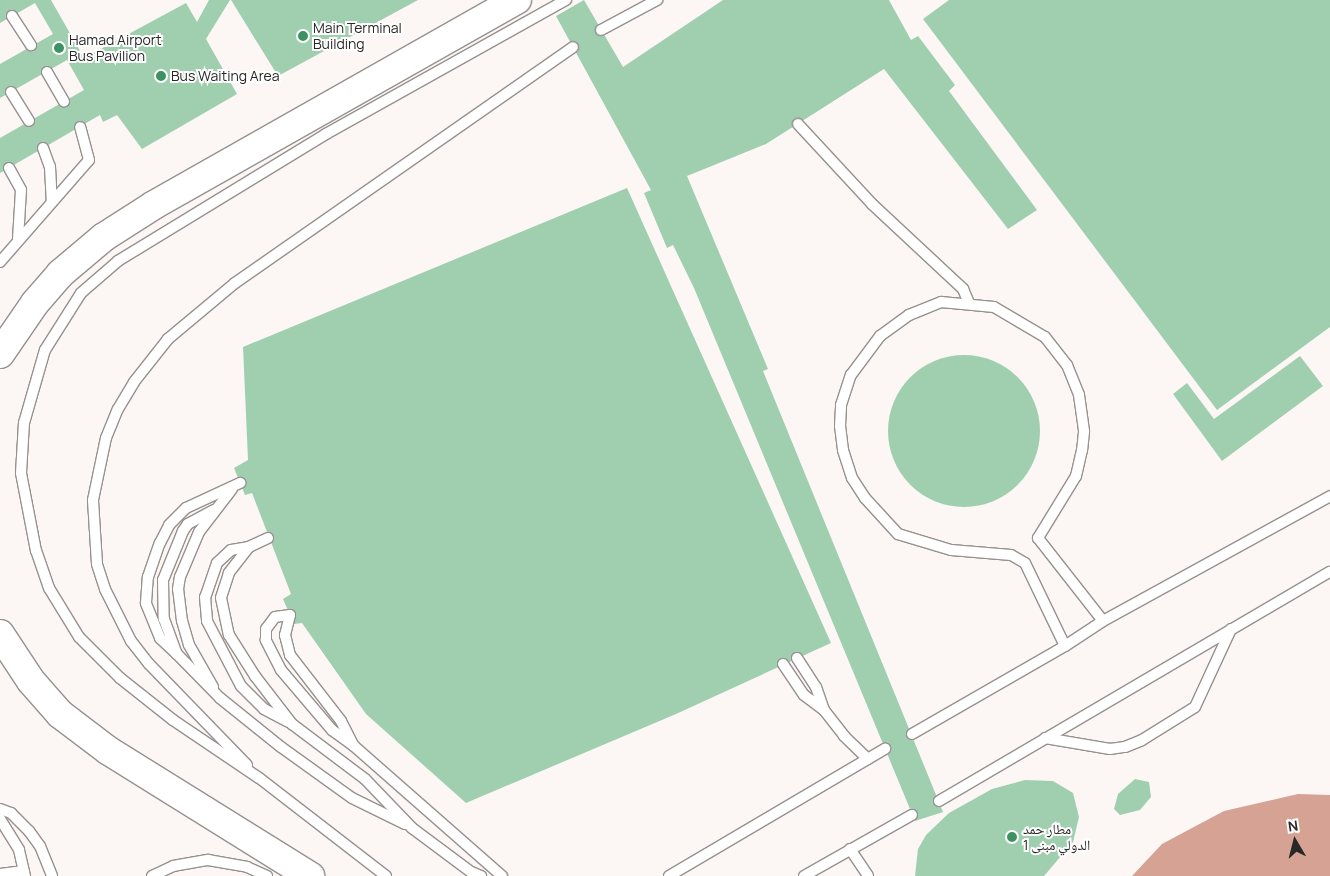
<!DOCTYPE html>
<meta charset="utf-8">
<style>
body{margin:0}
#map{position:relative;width:1330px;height:876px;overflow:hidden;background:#fcf6f4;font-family:Manrope,"Noto Naskh Arabic",sans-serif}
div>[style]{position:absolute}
.water>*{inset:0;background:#d6a294}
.building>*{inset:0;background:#a0cfb0}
.round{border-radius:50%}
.roads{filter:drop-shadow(1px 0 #96918f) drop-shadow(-1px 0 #96918f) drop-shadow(0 1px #96918f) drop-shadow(0 -1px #96918f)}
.lane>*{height:10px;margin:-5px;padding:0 5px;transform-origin:5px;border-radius:5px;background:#fff}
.highway>*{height:28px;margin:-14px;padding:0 14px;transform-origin:14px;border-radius:14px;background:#fff}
.dots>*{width:14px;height:14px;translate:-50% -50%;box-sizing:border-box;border:2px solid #fff;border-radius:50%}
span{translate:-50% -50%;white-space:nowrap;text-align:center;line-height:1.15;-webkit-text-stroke:4px #fff;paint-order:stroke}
.poi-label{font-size:14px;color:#2a2727}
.left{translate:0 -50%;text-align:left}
.north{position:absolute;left:1270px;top:816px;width:50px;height:50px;-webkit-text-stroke:4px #fff;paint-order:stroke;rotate:352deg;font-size:14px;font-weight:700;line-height:20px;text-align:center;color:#2a2727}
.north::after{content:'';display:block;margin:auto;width:18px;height:22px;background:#2a2727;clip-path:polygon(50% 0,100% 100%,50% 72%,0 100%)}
</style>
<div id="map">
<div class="water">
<div style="clip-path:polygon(1298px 794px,1330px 795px,1330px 876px,1132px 876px,1162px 844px,1224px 811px)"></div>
</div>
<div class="building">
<div style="clip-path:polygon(0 0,51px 0,84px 58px,186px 3px,197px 22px,209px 0,230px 0,206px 39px,237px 94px,142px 149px,117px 115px,103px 122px,100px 115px,0 173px,0 138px,84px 90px,67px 60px,0 98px,0 64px,53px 34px,35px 3px,0 23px)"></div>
<div style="clip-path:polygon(231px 0,418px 0,278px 76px)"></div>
<div style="clip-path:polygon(584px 0,623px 67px,723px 0,889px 0,911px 40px,918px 36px,955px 85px,949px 91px,1037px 210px,1008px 229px,884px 69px,766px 144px,687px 176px,768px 369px,763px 371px,943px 812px,915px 821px,694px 288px,673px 245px,667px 248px,644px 193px,651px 190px,556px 16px)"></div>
<div style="clip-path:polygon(949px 0,1330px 0,1330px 327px,1217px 410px,923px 19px)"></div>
<div style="clip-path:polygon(627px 188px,831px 643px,676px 714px,466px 803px,366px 714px,302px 623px,294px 624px,283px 599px,291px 594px,252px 493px,245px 495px,234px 468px,248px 460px,243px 347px)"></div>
<div class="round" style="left:888px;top:355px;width:152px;height:152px"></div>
<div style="clip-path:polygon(1300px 356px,1323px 386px,1222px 461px,1173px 394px,1187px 383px,1214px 419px)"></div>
<div style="clip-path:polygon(1135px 779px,1149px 782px,1151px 797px,1140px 810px,1120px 815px,1114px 809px,1118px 794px)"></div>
<div style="clip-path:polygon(1025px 780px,1053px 781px,1073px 793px,1079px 817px,1073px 842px,1044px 876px,915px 876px,918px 849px,926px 835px,949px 813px,992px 789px)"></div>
</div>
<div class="roads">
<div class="lane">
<div style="left:12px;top:16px;width:35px;rotate:57deg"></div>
<div style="left:601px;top:30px;width:64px;rotate:-28.2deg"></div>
<div style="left:47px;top:72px;width:34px;rotate:60deg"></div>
<div style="left:11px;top:92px;width:34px;rotate:58deg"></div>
<div style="left:798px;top:124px;width:109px;rotate:47.2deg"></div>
<div style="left:872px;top:204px;width:125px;rotate:43deg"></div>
<div style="left:963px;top:289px;width:15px;rotate:67deg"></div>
<div style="left:43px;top:148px;width:20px;rotate:70deg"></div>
<div style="left:50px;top:167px;width:33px;rotate:87deg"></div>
<div style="left:9px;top:168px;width:25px;rotate:61deg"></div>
<div style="left:21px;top:190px;width:49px;rotate:93.5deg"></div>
<div style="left:0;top:262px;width:135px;rotate:-48.9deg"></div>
<div style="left:89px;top:160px;width:34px;rotate:-105deg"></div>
<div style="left:214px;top:510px;width:30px;rotate:152deg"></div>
<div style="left:188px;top:524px;width:9px;rotate:126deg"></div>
<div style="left:183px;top:531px;width:53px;rotate:112.2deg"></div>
<div style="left:163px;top:580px;width:39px;rotate:89deg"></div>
<div style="left:164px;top:619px;width:37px;rotate:70deg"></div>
<div style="left:177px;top:654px;width:62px;rotate:45.7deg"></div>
<div style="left:220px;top:698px;width:78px;rotate:38.8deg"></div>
<div style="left:281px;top:747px;width:87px;rotate:35.7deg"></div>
<div style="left:352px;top:798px;width:59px;rotate:26.1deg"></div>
<div style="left:268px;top:538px;width:21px;rotate:155deg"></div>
<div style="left:249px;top:547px;width:33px;rotate:128deg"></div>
<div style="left:229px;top:573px;width:26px;rotate:108deg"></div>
<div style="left:221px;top:598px;width:38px;rotate:78deg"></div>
<div style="left:229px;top:635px;width:49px;rotate:57.6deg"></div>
<div style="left:255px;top:676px;width:61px;rotate:52.4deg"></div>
<div style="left:292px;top:724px;width:91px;rotate:37deg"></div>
<div style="left:365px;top:779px;width:68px;rotate:46.2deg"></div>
<div style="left:412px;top:828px;width:74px;rotate:36.7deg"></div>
<div style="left:471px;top:872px;width:11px;rotate:22deg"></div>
<div style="left:249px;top:547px;width:18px;rotate:171deg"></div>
<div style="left:231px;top:550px;width:19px;rotate:137deg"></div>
<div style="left:217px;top:563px;width:36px;rotate:109deg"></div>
<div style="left:205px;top:597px;width:24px;rotate:85deg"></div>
<div style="left:207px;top:621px;width:73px;rotate:62.4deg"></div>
<div style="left:241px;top:686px;width:33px;rotate:45deg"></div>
<div style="left:264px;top:709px;width:27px;rotate:28deg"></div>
<div style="left:1065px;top:646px;width:92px;rotate:-115.7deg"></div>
<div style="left:1025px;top:563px;width:16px;rotate:-150deg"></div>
<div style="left:1011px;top:555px;width:60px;rotate:-175.2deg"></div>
<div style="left:951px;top:550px;width:55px;rotate:-163.2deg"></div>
<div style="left:898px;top:534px;width:49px;rotate:-132.5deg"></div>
<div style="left:865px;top:498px;width:24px;rotate:-123deg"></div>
<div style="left:852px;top:478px;width:29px;rotate:-108deg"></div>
<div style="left:843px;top:450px;width:24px;rotate:-97deg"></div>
<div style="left:840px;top:426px;width:21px;rotate:-87deg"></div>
<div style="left:841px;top:405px;width:32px;rotate:-72deg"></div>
<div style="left:851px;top:375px;width:49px;rotate:-53.4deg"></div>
<div style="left:880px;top:336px;width:36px;rotate:-36deg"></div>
<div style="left:909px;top:315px;width:35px;rotate:-22deg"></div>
<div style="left:941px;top:302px;width:53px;rotate:5.4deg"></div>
<div style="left:994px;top:307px;width:59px;rotate:30.5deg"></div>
<div style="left:1045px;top:337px;width:36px;rotate:52deg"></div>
<div style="left:1067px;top:365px;width:32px;rotate:68deg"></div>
<div style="left:1079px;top:395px;width:37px;rotate:82deg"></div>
<div style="left:1084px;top:432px;width:18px;rotate:96deg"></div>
<div style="left:1082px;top:450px;width:27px;rotate:103deg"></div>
<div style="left:1076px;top:476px;width:73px;rotate:121.5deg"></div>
<div style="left:1038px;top:538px;width:105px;rotate:51.9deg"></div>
<div style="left:177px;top:654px;width:23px;rotate:-137deg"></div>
<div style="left:160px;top:638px;width:38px;rotate:-112deg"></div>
<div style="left:146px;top:603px;width:26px;rotate:-86deg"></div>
<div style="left:148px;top:577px;width:36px;rotate:-71deg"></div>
<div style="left:160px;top:543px;width:20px;rotate:-63deg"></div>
<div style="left:169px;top:525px;width:24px;rotate:-45deg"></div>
<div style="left:186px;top:508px;width:60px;rotate:-24.8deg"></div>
<div style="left:797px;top:658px;width:35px;rotate:57deg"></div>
<div style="left:816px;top:687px;width:24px;rotate:71deg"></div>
<div style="left:783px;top:664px;width:37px;rotate:56deg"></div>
<div style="left:804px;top:695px;width:25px;rotate:37deg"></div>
<div style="left:824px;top:710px;width:33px;rotate:52deg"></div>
<div style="left:844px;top:736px;width:33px;rotate:44deg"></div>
<div style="left:213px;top:687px;width:48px;rotate:-119.7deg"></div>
<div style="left:189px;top:645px;width:25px;rotate:-106deg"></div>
<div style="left:182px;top:621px;width:32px;rotate:-97deg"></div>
<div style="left:178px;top:589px;width:12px;rotate:-81deg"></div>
<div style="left:180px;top:577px;width:49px;rotate:-67.1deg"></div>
<div style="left:199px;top:532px;width:54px;rotate:-52.5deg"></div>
<div style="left:912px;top:734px;width:177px;rotate:-29.9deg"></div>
<div style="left:1065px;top:646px;width:45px;rotate:-33.3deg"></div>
<div style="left:1103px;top:621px;width:259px;rotate:-28.8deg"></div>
<div style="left:1045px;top:738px;width:66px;rotate:9.6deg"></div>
<div style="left:1110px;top:749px;width:15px;rotate:-8deg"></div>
<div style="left:1125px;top:747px;width:18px;rotate:-22deg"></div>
<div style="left:1142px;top:740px;width:62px;rotate:-31.9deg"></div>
<div style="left:1195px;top:707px;width:86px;rotate:-65.2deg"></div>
<div style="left:354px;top:746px;width:27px;rotate:-144deg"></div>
<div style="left:332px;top:730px;width:79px;rotate:-130.4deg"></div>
<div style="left:281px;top:670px;width:34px;rotate:-117deg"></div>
<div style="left:266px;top:640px;width:11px;rotate:-90deg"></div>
<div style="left:266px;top:629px;width:15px;rotate:-53deg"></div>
<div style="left:275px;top:617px;width:15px;rotate:-8deg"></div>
<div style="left:290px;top:615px;width:21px;rotate:104deg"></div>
<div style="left:285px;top:635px;width:21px;rotate:76deg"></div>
<div style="left:290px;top:655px;width:83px;rotate:52.3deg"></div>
<div style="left:341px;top:721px;width:28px;rotate:63deg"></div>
<div style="left:354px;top:746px;width:197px;rotate:41.3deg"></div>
<div style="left:247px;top:765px;width:141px;rotate:-134.1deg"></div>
<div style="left:149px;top:664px;width:29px;rotate:-128deg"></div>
<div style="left:131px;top:641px;width:58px;rotate:-116.6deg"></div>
<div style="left:105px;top:589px;width:26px;rotate:-108deg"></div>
<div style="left:97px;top:564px;width:64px;rotate:-93.6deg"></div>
<div style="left:93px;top:500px;width:63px;rotate:-78.2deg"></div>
<div style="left:106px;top:438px;width:31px;rotate:-68deg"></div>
<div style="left:118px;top:409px;width:31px;rotate:-59deg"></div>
<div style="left:134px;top:382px;width:55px;rotate:-51.7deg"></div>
<div style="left:168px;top:339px;width:87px;rotate:-39.9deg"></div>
<div style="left:235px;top:283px;width:412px;rotate:-34.9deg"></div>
<div style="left:939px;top:801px;width:453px;rotate:-30.4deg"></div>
<div style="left:0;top:809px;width:12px;rotate:20deg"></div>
<div style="left:11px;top:813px;width:25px;rotate:45deg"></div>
<div style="left:29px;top:831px;width:19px;rotate:54deg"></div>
<div style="left:40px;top:846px;width:32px;rotate:68deg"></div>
<div style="left:0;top:819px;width:36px;rotate:58deg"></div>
<div style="left:19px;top:850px;width:27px;rotate:77deg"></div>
<div style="left:850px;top:849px;width:32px;rotate:56deg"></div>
<div style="left:0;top:874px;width:24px;rotate:-7deg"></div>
<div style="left:152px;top:876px;width:23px;rotate:-25deg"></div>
<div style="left:173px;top:866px;width:36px;rotate:-10deg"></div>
<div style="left:208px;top:860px;width:40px;rotate:10deg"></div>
<div style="left:247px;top:867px;width:22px;rotate:24deg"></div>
<div style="left:386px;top:876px;width:160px;rotate:-142.3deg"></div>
<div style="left:259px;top:778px;width:104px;rotate:-146deg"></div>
<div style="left:173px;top:720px;width:68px;rotate:-141.6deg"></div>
<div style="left:120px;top:678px;width:58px;rotate:-135deg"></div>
<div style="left:79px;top:637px;width:57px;rotate:-121.5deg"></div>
<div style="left:49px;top:588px;width:39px;rotate:-109deg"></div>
<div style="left:36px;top:551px;width:79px;rotate:-100.9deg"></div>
<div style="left:21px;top:473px;width:50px;rotate:-86.6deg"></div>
<div style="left:24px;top:423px;width:76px;rotate:-74deg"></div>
<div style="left:45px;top:350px;width:67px;rotate:-57.7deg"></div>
<div style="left:81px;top:293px;width:49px;rotate:-40.9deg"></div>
<div style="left:118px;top:261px;width:244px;rotate:-31.4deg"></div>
<div style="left:326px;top:134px;width:275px;rotate:-29.2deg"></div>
<div style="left:669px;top:876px;width:251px;rotate:-30.5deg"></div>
<div style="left:804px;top:876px;width:124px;rotate:-29.5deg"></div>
</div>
<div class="highway">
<div style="left:0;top:354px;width:62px;rotate:-55.5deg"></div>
<div style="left:35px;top:303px;width:38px;rotate:-49deg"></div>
<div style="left:60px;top:274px;width:57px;rotate:-40.1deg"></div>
<div style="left:104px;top:237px;width:59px;rotate:-32.6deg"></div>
<div style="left:154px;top:205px;width:417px;rotate:-29.5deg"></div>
<div style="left:0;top:634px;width:56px;rotate:56.6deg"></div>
<div style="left:31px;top:681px;width:44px;rotate:48.7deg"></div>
<div style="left:60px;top:714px;width:61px;rotate:37.1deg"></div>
<div style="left:109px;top:751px;width:237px;rotate:31.9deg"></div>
</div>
</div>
<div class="dots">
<div style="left:303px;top:36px;background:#3e9162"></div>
<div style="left:59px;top:48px;background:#3e9162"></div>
<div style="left:161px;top:76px;background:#3e9162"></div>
<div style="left:1012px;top:837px;background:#3e9162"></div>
</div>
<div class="poi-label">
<span class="left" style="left:313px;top:36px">Main Terminal<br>Building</span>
<span class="left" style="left:69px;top:48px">Hamad Airport<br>Bus Pavilion</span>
<span class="left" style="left:171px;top:76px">Bus Waiting Area</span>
<span class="left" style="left:1023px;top:837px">مطار حمد<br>الدولي مبنى 1</span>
</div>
<div class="north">N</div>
</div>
